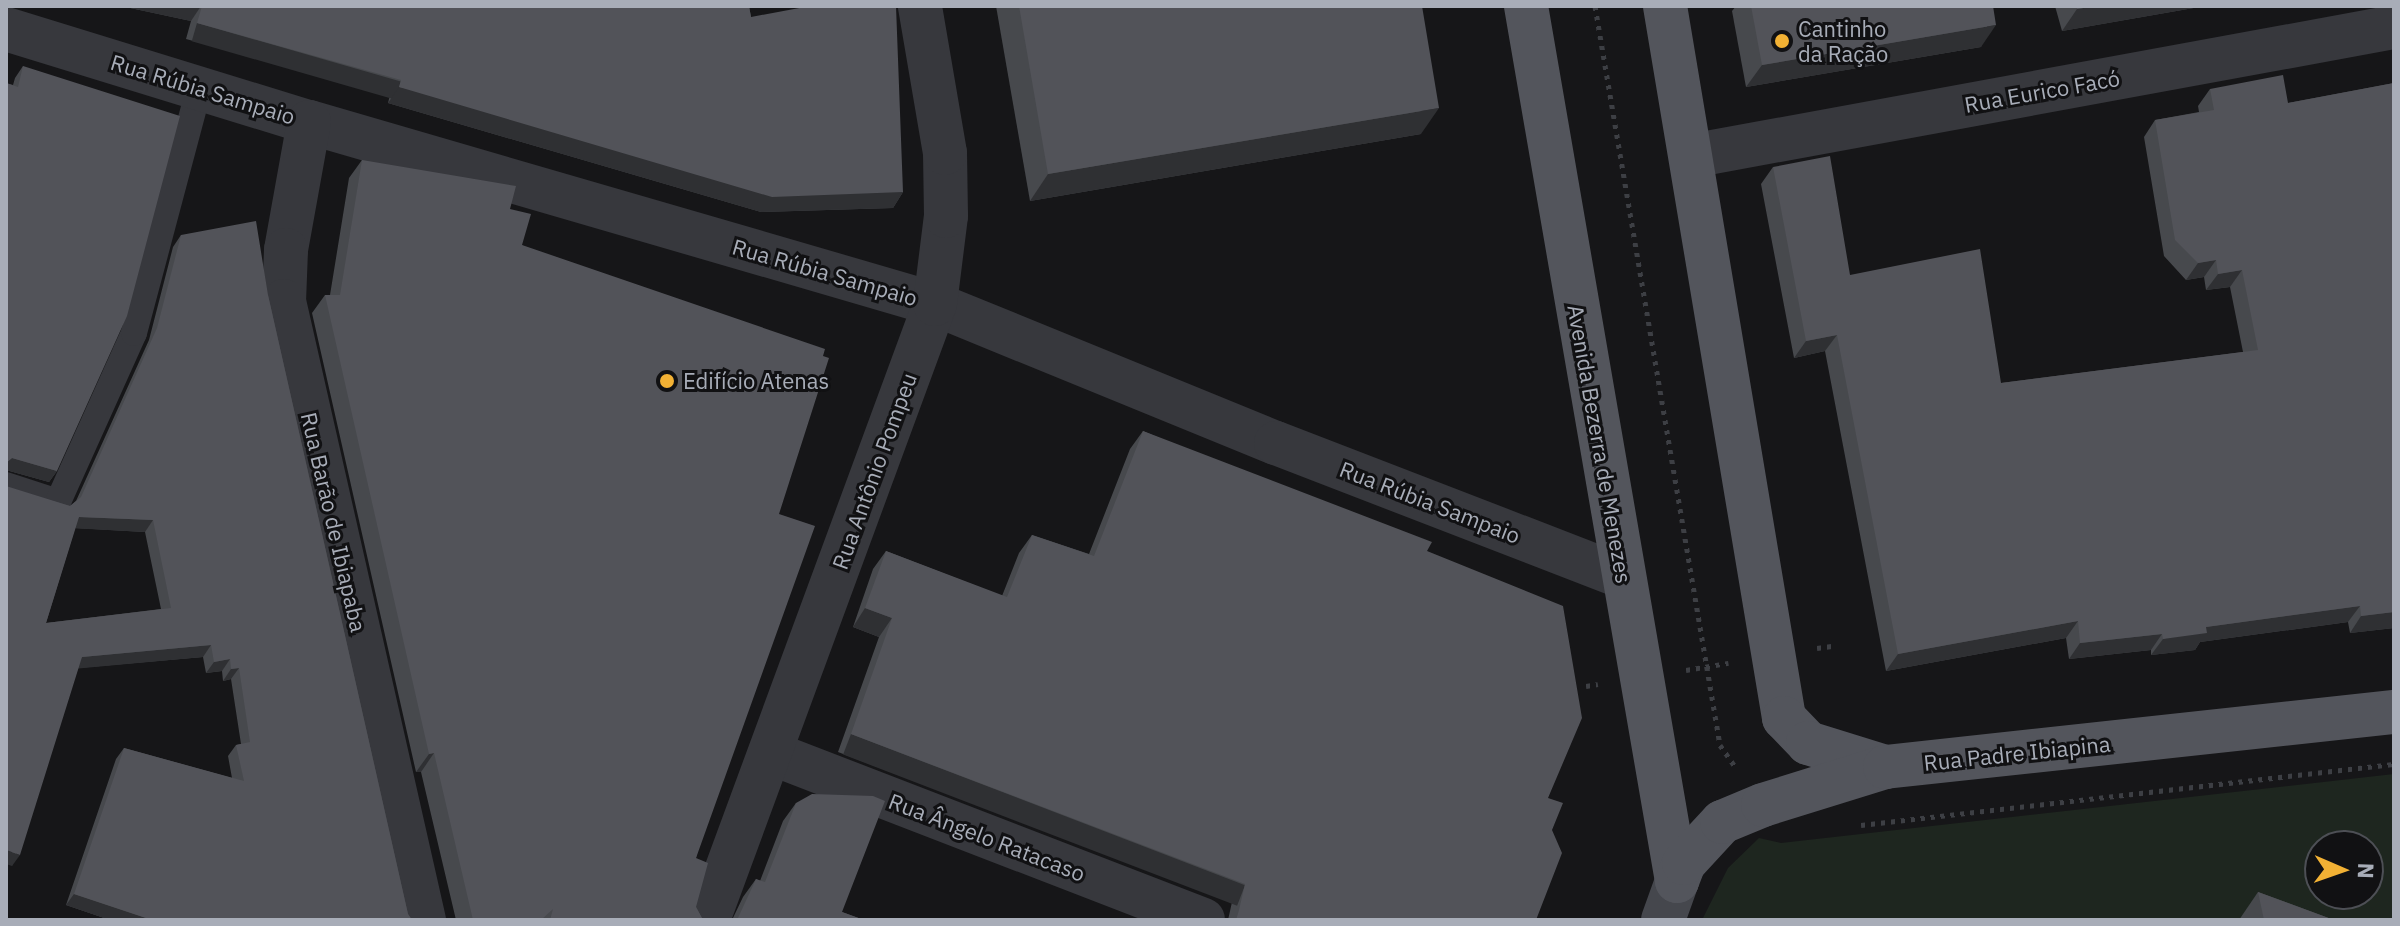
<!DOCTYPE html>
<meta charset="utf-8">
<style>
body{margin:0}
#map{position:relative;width:2400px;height:926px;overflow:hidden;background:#161618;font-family:"IBM Plex Sans",sans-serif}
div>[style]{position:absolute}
.green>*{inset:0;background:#1e261f}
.path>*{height:5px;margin-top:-2.5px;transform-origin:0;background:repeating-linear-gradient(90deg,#3d3f44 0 4px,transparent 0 10px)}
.lane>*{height:26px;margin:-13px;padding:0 13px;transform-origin:13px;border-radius:13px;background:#37383d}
.street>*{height:44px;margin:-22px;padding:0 22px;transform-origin:22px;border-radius:22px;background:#37383d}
.secondary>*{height:44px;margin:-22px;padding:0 22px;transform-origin:22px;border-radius:22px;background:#45474d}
.primary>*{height:44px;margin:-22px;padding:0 22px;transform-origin:22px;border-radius:22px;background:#53555c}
.wall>*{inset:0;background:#47494d}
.shaded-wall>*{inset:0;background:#2f3033;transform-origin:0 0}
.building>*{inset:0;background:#525359}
.dots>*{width:22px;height:22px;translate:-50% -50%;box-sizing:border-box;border:4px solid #111113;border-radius:50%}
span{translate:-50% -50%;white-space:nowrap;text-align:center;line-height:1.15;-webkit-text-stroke:6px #111113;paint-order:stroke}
.poi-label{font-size:22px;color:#a8adb8}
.left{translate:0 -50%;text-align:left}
.street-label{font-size:22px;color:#a8adb8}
.frame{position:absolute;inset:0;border:8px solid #a8adb8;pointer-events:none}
.north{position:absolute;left:2304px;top:830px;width:80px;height:80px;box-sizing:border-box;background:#111113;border:2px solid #4d4f55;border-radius:50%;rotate:92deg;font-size:22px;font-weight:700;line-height:32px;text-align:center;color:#a8adb8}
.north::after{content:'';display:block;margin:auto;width:28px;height:36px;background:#f2b134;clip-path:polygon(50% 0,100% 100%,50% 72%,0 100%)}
</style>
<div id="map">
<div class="green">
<div style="clip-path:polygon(evenodd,2394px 774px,2394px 920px,1702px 920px,1728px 868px,1759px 838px,1781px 843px,2394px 774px,2320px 846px,2368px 846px,2368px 894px,2320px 894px,2320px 846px)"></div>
</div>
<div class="path">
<div style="left:1595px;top:6px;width:749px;rotate:80.4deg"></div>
<div style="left:1720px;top:745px;width:29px;rotate:55deg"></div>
<div style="left:1817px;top:648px;width:15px;rotate:-8deg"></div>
<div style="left:1686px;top:670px;width:43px;rotate:-9.5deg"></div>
<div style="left:1586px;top:686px;width:12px;rotate:-9deg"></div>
<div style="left:1861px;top:825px;width:536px;rotate:-6.53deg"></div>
</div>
<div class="lane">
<div style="left:6px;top:485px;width:55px;rotate:18.1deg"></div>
<div style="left:58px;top:502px;width:185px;rotate:-65.8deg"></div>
<div style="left:134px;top:333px;width:253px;rotate:-75.1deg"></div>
</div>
<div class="street">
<div style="left:6px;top:29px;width:317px;rotate:17.1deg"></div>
<div style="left:309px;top:122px;width:652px;rotate:16.21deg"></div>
<div style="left:935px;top:304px;width:368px;rotate:22.2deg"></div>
<div style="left:1276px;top:443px;width:372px;rotate:21.1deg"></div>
<div style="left:309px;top:122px;width:130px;rotate:100.2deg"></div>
<div style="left:286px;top:250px;width:51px;rotate:92.2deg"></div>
<div style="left:284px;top:301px;width:635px;rotate:77.26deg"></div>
<div style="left:1691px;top:156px;width:715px;rotate:-10.4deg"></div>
<div style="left:771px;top:753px;width:463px;rotate:21.1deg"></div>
<div style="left:708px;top:920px;width:656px;rotate:-69.77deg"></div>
<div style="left:935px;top:304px;width:89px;rotate:-82.9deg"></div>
<div style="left:946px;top:216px;width:63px;rotate:-90.9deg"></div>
<div style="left:945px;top:153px;width:149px;rotate:-99.7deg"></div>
</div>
<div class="secondary">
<div style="left:1663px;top:920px;width:41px;rotate:-70.3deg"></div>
</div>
<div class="primary">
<div style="left:1526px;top:6px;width:888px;rotate:80.21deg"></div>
<div style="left:1665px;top:6px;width:722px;rotate:80.51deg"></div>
<div style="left:1784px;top:718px;width:35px;rotate:46deg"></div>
<div style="left:1808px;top:743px;width:81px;rotate:17.3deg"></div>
<div style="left:1677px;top:881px;width:19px;rotate:-69deg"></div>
<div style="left:1684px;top:863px;width:56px;rotate:-47.2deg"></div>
<div style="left:1722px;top:822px;width:44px;rotate:-22.5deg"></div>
<div style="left:1763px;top:805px;width:128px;rotate:-17.3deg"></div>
<div style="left:1885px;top:767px;width:512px;rotate:-6.17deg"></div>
</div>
<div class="wall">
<div style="clip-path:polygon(121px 6px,749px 6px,751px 17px,903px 192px,893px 208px,761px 212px,388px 103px,390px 95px,186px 39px,191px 21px)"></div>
<div style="clip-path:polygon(996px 6px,1422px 6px,1421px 134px,1030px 201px)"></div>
<div style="clip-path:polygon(1736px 6px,1993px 6px,1981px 47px,1746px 87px,1732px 11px)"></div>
<div style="clip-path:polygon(2055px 6px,2205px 6px,2062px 31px)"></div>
<div style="clip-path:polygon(23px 66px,57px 471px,49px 482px,6px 470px,6px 83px,13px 85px,15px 78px)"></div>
<div style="clip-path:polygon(2394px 83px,2394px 628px,2350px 633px,2348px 622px,2200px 642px,2195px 650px,2151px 655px,2151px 650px,2069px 659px,2066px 638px,1886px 671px,1825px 351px,1794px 358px,1761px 184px,1773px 167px,1850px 275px,2001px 383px,2243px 352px,2230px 287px,2206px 290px,2204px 277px,2186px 280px,2164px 256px,2144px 137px,2155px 120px,2199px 112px,2198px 106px,2210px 89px,2288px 103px)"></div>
<div style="clip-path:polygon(362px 160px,510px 209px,522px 245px,779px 514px,696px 858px,696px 907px,702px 918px,705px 920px,456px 920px,421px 772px,416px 772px,312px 313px,325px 295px,330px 295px,349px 178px)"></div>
<div style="clip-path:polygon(evenodd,181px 235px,268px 295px,408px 914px,412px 920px,110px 920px,66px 905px,116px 759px,124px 748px,232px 778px,228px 756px,236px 745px,241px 744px,231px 679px,223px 681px,222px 671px,206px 673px,203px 657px,78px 668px,12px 866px,8px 488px,70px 506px,76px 501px,149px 340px,173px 247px,181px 235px,75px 528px,145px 532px,161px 609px,46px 623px,75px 528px)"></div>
<div style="clip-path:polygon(1143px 431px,1427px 551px,1548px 798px,1552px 830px,1536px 920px,1228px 920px,1232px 902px,838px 752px,879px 637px,853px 627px,873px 569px,886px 551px,1002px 596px,1019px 553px,1032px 535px,1089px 554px,1130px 449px)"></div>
<div style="clip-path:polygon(796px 803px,842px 912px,864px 920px,732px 920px,743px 897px,756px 879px,760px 881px,783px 821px)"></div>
<div style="clip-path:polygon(2258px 892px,2334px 920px,2239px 920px)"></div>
</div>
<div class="shaded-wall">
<div style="clip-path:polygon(121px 6px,201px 6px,191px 21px)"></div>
<div style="clip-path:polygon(2096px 6px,2205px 6px,2062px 31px,2077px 9px)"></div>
<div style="left:197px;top:23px;width:212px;height:19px;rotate:16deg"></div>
<div style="clip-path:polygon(1996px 25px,1981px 47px,1746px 87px,1762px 65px)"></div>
<div style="clip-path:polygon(399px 87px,903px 192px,893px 208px,761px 212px,388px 103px)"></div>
<div style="clip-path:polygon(1439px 108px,1421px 134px,1030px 201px,1048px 174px)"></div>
<div style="clip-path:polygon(2216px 260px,2204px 277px,2186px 280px,2198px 263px)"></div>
<div style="clip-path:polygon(2242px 270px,2230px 287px,2206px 290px,2218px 274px)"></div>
<div style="clip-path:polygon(1837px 335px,1825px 351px,1794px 358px,1806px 341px)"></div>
<div style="clip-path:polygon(12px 458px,57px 471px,49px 482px,6px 470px,6px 463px)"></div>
<div style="clip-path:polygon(79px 517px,153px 520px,145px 532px,70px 528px)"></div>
<div style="clip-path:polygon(2360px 606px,2348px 622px,2200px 642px,2195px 650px,2151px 655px,2163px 639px,2206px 627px)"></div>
<div style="clip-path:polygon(865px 608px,892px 618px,879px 637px,853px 627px)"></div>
<div style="clip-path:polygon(2394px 612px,2394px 628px,2350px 633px,2361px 616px)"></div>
<div style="clip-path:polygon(2078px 621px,2066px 638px,1886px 671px,1898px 654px)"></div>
<div style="clip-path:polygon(2162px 634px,2151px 650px,2069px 659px,2080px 643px)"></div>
<div style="clip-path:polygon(211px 645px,203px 657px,73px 669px,82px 657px)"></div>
<div style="clip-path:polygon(230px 659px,222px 671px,206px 673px,214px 662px)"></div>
<div style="clip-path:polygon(239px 668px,231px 679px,223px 681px,231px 669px)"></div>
<div style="left:851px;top:734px;width:422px;height:22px;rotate:21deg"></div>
<div style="clip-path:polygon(434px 753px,421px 772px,416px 772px,429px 754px)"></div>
<div style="clip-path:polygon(6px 850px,20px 855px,12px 866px,6px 864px)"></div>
<div style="clip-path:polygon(74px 894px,152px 920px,110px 920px,66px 905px)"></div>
</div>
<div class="building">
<div style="clip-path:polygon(202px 6px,749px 6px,751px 17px,810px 6px,896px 6px,903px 192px,772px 197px,399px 87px,401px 80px,197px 23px)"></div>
<div style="clip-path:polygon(1019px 6px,1422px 6px,1439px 108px,1048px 174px)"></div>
<div style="clip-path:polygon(1751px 6px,1993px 6px,1996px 25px,1762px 65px)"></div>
<div style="clip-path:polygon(2077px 6px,2096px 6px,2077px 9px)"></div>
<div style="clip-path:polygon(23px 66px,180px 116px,127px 316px,57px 471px,12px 458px,6px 463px,6px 83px,18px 87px)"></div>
<div style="clip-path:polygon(2283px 75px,2288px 103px,2394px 83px,2394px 612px,2361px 616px,2360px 606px,2206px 627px,2207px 633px,2163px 639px,2162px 634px,2080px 643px,2078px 621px,1898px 654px,1837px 335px,1806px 341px,1773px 167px,1830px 156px,1850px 275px,1980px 249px,2001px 383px,2258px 350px,2242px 270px,2218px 274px,2216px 260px,2198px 263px,2175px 240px,2155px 120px,2214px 110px,2210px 89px)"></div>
<div style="clip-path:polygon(362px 160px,516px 186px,510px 209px,531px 214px,522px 245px,825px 349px,823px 356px,829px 358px,779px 514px,815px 526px,696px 858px,708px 863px,696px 907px,702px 918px,705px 920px,550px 920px,553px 909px,541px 920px,473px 920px,434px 753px,429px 754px,325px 295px,340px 295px)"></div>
<div style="clip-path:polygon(evenodd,256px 221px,268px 295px,408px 914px,412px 920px,152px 920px,74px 894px,124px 748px,244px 781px,236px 745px,250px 742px,239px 668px,231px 669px,230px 659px,214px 662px,211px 645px,82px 657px,20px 855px,6px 850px,6px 486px,70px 506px,81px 497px,157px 328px,181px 235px,256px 221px,79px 517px,153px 520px,171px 608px,46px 623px,79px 517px)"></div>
<div style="clip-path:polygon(1143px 431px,1432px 542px,1427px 551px,1563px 606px,1582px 718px,1548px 798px,1563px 803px,1552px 830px,1562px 853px,1536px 920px,1236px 920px,1239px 910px,1245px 884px,851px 734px,892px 618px,865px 608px,886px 551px,1007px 597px,1032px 535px,1094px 556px)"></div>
<div style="clip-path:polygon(812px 794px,873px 796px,885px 801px,842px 912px,864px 920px,737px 920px,756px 879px,765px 882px,796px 803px)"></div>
<div style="clip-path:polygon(2258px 892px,2334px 920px,2264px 920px)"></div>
</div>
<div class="dots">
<div style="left:1782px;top:41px;background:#f2b134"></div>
<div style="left:667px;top:381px;background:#f2b134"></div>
</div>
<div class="poi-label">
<span class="left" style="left:1798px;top:41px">Cantinho<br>da Ração</span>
<span class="left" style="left:683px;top:381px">Edifício Atenas</span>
</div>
<div class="street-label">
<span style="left:203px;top:89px;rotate:17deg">Rua Rúbia Sampaio</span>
<span style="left:2042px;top:91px;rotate:-10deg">Rua Eurico Facó</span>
<span style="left:825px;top:272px;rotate:16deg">Rua Rúbia Sampaio</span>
<span style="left:1600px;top:444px;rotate:80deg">Avenida Bezerra de Menezes</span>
<span style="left:874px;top:471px;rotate:-70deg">Rua Antônio Pompeu</span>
<span style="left:1430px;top:502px;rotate:21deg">Rua Rúbia Sampaio</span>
<span style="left:334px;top:522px;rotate:77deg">Rua Barão de Ibiapaba</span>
<span style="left:2017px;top:753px;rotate:-6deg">Rua Padre Ibiapina</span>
<span style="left:987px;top:837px;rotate:21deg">Rua Ângelo Ratacaso</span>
</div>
<div class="frame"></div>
<div class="north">N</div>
</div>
